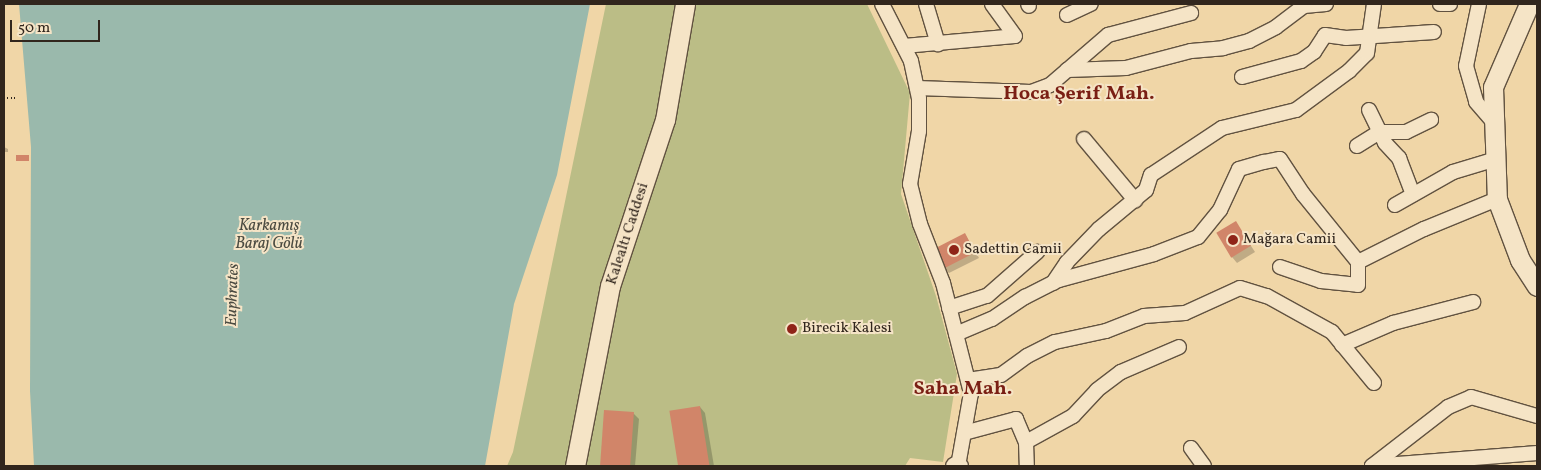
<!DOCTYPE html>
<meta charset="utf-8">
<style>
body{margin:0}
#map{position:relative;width:1541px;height:470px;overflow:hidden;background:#f0d6a7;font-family:Vollkorn,serif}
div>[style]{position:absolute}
.green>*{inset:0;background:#bbbd86}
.water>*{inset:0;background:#9ab9ac}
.shadow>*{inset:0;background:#0003}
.building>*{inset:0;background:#d18569;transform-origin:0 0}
.path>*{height:2px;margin-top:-1px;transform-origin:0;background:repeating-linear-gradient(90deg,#31261d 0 1px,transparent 0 3.5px)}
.roads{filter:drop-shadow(1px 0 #615240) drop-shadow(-1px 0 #615240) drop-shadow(0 1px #615240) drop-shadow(0 -1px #615240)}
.street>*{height:14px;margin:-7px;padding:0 7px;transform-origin:7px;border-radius:7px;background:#f5e4c6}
.secondary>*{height:19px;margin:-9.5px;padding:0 9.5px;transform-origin:9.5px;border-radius:9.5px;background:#f5e4c6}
.dots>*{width:14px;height:14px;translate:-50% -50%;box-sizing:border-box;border:2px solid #f5e4c6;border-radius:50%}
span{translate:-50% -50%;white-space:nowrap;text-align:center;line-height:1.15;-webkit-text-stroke:4px #f5e4c6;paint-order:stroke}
.street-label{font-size:15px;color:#31261d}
.poi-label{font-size:15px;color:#31261d}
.left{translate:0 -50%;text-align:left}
.water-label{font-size:16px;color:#4b4b41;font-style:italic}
.district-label{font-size:20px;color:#7a1f14;font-weight:700}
.frame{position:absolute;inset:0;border:5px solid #31261d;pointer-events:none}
.scale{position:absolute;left:10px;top:20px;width:90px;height:22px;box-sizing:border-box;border:2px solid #31261d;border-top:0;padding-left:6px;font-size:15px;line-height:18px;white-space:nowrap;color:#31261d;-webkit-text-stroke:4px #f5e4c6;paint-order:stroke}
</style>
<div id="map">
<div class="green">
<div style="clip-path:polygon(606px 4px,867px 4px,910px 93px,901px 194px,936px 296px,957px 374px,943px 462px,910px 458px,905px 466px,507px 466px,513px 452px)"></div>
</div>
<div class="water">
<div style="clip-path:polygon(19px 4px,590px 4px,557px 175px,514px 304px,485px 466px,34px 466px,30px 391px,31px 147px)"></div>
</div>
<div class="shadow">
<div style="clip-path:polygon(4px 147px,8px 149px,8px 152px,4px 152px)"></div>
<div style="clip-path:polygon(1236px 223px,1255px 252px,1237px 263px,1232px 257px)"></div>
<div style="clip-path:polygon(965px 234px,979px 258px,949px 273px,944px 268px)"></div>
<div style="clip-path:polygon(700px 407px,705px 413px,714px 466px,680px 466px,671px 412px)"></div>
<div style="clip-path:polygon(605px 411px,633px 413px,639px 419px,635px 466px,601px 466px)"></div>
</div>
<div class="building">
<div style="left:16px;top:155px;width:13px;height:6px"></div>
<div style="left:1236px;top:221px;width:29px;height:23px;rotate:59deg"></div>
<div style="left:965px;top:233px;width:22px;height:35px;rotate:63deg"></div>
<div style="left:700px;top:406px;width:61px;height:31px;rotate:81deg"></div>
<div style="left:604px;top:410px;width:30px;height:56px;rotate:4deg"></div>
</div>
<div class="path">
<div style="left:4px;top:98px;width:14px"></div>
</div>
<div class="roads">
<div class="street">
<div style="left:882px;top:4px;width:64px;rotate:63deg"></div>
<div style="left:911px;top:61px;width:38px;rotate:78deg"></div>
<div style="left:919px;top:98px;width:33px;rotate:90deg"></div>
<div style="left:919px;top:131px;width:54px;rotate:99.6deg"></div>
<div style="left:910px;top:184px;width:41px;rotate:76deg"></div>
<div style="left:920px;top:224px;width:63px;rotate:68.7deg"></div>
<div style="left:943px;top:283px;width:114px;rotate:75.7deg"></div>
<div style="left:971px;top:393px;width:74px;rotate:100.1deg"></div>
<div style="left:926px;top:4px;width:42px;rotate:73.3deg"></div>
<div style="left:1028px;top:4px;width:2px;rotate:63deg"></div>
<div style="left:1440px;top:4px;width:10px"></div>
<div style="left:1479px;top:4px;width:63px;rotate:101.8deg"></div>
<div style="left:1466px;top:66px;width:37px;rotate:74deg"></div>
<div style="left:1476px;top:102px;width:28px;rotate:49deg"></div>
<div style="left:1067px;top:15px;width:26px;rotate:-25deg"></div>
<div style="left:904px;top:46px;width:111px;rotate:-5.1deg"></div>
<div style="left:1015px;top:36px;width:39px;rotate:-126deg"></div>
<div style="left:1067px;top:70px;width:59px;rotate:-1.9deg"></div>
<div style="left:1126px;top:68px;width:67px;rotate:-14.7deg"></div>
<div style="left:1191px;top:51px;width:32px;rotate:-5deg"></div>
<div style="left:1223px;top:48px;width:27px;rotate:-15deg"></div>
<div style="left:1249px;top:41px;width:30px;rotate:-27deg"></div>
<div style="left:1276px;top:27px;width:35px;rotate:-37deg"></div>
<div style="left:1304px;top:6px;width:22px;rotate:-5deg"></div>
<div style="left:1242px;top:77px;width:61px;rotate:-15.2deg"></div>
<div style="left:1301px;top:61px;width:16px;rotate:-35deg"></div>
<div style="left:1314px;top:52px;width:20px;rotate:-57deg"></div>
<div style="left:1325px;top:35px;width:21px;rotate:8deg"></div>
<div style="left:1346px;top:38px;width:88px;rotate:-3.9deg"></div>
<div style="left:917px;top:88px;width:114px;rotate:2deg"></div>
<div style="left:1031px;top:92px;width:20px;rotate:-20deg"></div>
<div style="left:1050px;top:85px;width:77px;rotate:-40.8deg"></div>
<div style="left:1108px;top:35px;width:86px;rotate:-14.8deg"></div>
<div style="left:1369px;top:110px;width:37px;rotate:64deg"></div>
<div style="left:1385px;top:143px;width:21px;rotate:47deg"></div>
<div style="left:1399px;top:158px;width:39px;rotate:69deg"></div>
<div style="left:1084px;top:139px;width:80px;rotate:50.1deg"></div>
<div style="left:1357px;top:146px;width:26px;rotate:-32deg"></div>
<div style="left:1379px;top:132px;width:27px"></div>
<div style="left:1406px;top:132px;width:28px;rotate:-26deg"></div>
<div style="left:1395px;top:205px;width:67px;rotate:-29.6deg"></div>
<div style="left:1453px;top:172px;width:45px;rotate:-16.8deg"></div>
<div style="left:1280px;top:267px;width:43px;rotate:18.9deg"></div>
<div style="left:1321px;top:281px;width:37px;rotate:6deg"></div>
<div style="left:1358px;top:285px;width:23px;rotate:-90deg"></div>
<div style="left:1053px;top:283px;width:25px;rotate:-56deg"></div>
<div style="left:1067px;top:262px;width:46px;rotate:-45.9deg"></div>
<div style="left:1099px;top:229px;width:61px;rotate:-39.7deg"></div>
<div style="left:1146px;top:190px;width:16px;rotate:-72deg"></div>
<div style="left:1151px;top:175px;width:85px;rotate:-33.5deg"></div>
<div style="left:1222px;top:128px;width:76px;rotate:-13.7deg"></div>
<div style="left:1296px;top:110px;width:66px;rotate:-36.3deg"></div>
<div style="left:1349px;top:71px;width:25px;rotate:-45deg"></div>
<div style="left:1367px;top:53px;width:49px;rotate:-81.9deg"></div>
<div style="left:949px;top:308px;width:40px;rotate:-18deg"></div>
<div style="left:987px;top:296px;width:67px;rotate:-41.3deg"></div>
<div style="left:956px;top:334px;width:39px;rotate:-23deg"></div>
<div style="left:992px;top:319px;width:40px;rotate:-34deg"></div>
<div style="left:1025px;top:297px;width:38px;rotate:-27deg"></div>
<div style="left:1059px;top:280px;width:98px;rotate:-15.3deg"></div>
<div style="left:1154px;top:254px;width:47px;rotate:-21.1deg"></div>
<div style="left:1198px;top:237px;width:35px;rotate:-51deg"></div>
<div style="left:1220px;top:210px;width:45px;rotate:-65.1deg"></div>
<div style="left:1239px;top:169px;width:26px;rotate:-16deg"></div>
<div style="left:1264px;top:162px;width:16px;rotate:-11deg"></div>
<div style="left:1280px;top:159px;width:42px;rotate:56.7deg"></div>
<div style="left:1303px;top:194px;width:87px;rotate:51deg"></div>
<div style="left:1358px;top:262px;width:74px;rotate:-26.6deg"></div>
<div style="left:1424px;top:229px;width:79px;rotate:-22.3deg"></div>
<div style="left:1342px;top:345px;width:56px;rotate:-23.3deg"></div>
<div style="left:1393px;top:323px;width:83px;rotate:-14.7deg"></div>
<div style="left:968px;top:380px;width:33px;rotate:-9deg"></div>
<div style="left:1001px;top:375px;width:32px;rotate:-36deg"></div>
<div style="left:1027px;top:356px;width:31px;rotate:-27deg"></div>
<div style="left:1055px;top:342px;width:52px;rotate:-12.2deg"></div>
<div style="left:1106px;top:331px;width:41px;rotate:-21.5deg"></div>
<div style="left:1144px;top:316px;width:41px;rotate:-4.2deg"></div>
<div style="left:1185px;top:313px;width:60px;rotate:-24.4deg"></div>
<div style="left:1240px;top:288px;width:28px;rotate:17deg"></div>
<div style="left:1267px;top:296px;width:74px;rotate:29deg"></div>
<div style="left:1332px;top:332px;width:66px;rotate:50.5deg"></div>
<div style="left:964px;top:433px;width:54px;rotate:-15.1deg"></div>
<div style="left:1016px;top:419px;width:25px;rotate:67deg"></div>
<div style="left:1026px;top:442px;width:54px;rotate:-29deg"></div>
<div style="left:1073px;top:416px;width:35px;rotate:-47deg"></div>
<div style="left:1097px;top:390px;width:30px;rotate:-37deg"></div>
<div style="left:1121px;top:372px;width:63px;rotate:-23.3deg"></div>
<div style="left:1026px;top:442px;width:24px;rotate:88deg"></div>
<div style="left:1191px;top:448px;width:22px;rotate:54deg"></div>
<div style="left:1372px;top:466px;width:96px;rotate:-37.8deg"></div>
<div style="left:1448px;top:407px;width:25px;rotate:-23deg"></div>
<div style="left:1471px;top:397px;width:69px;rotate:16.1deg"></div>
<div style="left:1372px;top:466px;width:166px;rotate:-4.5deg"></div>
</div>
<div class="secondary">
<div style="left:1529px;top:4px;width:90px;rotate:113.4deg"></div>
<div style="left:1493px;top:87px;width:112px;rotate:88deg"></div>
<div style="left:1497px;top:199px;width:65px;rotate:69.3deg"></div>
<div style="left:1520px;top:260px;width:31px;rotate:57deg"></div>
<div style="left:575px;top:466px;width:183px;rotate:-79deg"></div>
<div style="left:610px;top:286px;width:175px;rotate:-71.7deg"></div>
<div style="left:665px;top:120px;width:118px;rotate:-80.2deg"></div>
<div style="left:955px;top:466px;width:3px"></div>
</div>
</div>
<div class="dots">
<div style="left:1233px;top:240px;background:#8f2418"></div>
<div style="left:954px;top:250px;background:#8f2418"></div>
<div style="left:792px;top:329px;background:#8f2418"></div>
</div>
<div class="street-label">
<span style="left:628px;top:234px;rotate:-72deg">Kalealtı Caddesi</span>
</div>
<div class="poi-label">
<span class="left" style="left:1243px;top:240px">Mağara Camii</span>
<span class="left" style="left:964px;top:250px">Sadettin Camii</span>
<span class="left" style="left:802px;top:329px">Birecik Kalesi</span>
</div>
<div class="water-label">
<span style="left:269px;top:235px">Karkamış<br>Baraj Gölü</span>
<span style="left:233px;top:295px;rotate:-88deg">Euphrates</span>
</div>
<div class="district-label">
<span style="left:1079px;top:94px">Hoca Şerif Mah.</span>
<span style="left:963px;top:389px">Saha Mah.</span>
</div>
<div class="frame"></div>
<div class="scale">50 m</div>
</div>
